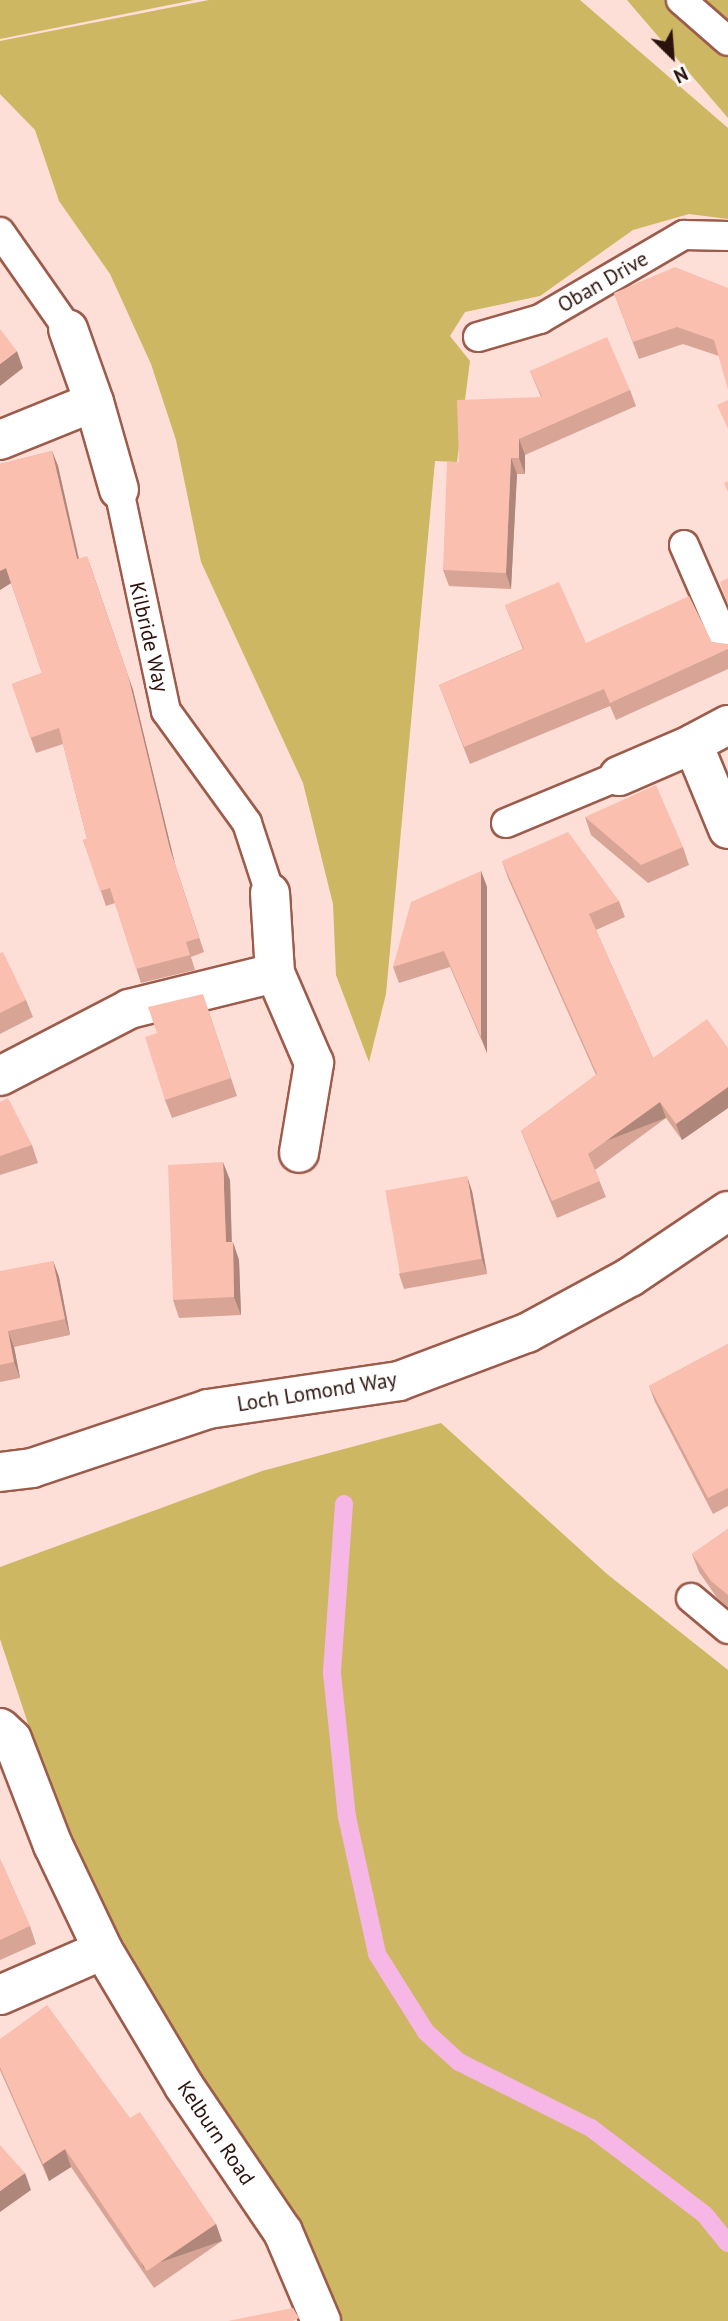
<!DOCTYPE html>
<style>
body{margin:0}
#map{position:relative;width:728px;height:2321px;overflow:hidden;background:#fedfd7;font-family:"PT Sans",sans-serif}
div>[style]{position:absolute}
.green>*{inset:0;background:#cdb762}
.stream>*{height:18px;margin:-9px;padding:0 9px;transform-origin:9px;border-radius:9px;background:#f6b6e6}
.roads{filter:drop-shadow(2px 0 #9d5c4b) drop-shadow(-2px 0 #9d5c4b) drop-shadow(0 2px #9d5c4b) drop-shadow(0 -2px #9d5c4b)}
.service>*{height:28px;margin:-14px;padding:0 14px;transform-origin:14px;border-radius:14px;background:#fff}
.minor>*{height:38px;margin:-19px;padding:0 19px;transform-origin:19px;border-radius:19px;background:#fff}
.wall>*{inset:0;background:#d7a496}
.shaded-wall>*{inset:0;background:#af867a;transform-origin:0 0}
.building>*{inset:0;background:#fabfaf;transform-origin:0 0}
span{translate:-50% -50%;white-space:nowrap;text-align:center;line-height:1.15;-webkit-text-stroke:5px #fff;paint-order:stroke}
.street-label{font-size:21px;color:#2c120c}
.north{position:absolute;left:637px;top:21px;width:70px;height:70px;-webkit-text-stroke:5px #fff;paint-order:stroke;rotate:155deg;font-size:19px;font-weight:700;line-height:28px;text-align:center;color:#2c120c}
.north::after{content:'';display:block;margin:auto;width:24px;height:32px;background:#2c120c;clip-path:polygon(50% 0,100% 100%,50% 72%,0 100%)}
</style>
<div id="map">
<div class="green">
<div style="clip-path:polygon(0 0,194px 0,0 39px)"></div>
<div style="clip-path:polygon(209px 0,580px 0,728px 128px,728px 219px,689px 214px,633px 230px,540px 296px,465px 312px,450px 336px,470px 361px,457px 462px,435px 461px,386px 994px,369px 1062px,336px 975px,333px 904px,303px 783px,201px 562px,176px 440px,151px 364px,110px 274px,59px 201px,35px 130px,0 94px,0 41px)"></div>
<div style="clip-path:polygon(627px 0,728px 0,728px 118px)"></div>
<div style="clip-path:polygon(441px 1423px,607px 1574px,728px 1670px,728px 2321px,321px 2321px,103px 1950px,0 1639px,0 1567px,262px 1471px)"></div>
</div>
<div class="stream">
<div style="left:344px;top:1504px;width:169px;rotate:94.1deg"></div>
<div style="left:332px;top:1673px;width:145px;rotate:84.1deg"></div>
<div style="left:347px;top:1817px;width:140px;rotate:77.6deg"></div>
<div style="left:377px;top:1954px;width:92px;rotate:57.9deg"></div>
<div style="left:426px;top:2032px;width:45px;rotate:42.3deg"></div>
<div style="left:459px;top:2062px;width:148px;rotate:26.6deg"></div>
<div style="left:591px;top:2128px;width:143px;rotate:37.3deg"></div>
<div style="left:705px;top:2215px;width:36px;rotate:51deg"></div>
</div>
<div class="roads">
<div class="service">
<div style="left:681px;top:0;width:62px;rotate:41.1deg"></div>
<div style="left:0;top:232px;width:118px;rotate:55deg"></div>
<div style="left:478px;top:337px;width:65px;rotate:-16.2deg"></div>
<div style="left:540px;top:319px;width:167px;rotate:-30.3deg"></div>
<div style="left:684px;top:235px;width:44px;rotate:1.3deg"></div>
<div style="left:119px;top:490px;width:226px;rotate:78deg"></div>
<div style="left:166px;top:711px;width:138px;rotate:54.1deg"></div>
<div style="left:247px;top:823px;width:74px;rotate:71.8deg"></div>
<div style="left:684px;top:545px;width:110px;rotate:66.5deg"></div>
<div style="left:506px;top:823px;width:122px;rotate:-22.6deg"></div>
<div style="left:691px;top:1598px;width:48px;rotate:40deg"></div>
</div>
<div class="minor">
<div style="left:94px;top:402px;width:91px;rotate:74.1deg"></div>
<div style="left:0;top:440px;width:101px;rotate:-22deg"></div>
<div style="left:94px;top:402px;width:77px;rotate:-109.6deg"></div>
<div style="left:728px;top:725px;width:40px;rotate:152deg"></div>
<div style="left:693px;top:744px;width:92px;rotate:67.6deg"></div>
<div style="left:619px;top:776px;width:81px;rotate:-23.4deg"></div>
<div style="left:270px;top:893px;width:80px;rotate:86.4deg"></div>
<div style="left:0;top:1076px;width:145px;rotate:-27.4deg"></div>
<div style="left:129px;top:1009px;width:150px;rotate:-13.9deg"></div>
<div style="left:275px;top:973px;width:98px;rotate:66.6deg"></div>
<div style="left:314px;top:1063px;width:91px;rotate:99.5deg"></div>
<div style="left:0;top:1472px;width:32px;rotate:-7deg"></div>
<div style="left:32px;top:1468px;width:186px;rotate:-18.5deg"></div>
<div style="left:208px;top:1409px;width:193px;rotate:-8.3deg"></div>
<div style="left:399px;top:1381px;width:137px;rotate:-20.6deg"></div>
<div style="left:527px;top:1333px;width:117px;rotate:-28.5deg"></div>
<div style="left:630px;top:1277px;width:118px;rotate:-34deg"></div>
<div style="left:0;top:1728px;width:16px;rotate:43deg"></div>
<div style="left:12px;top:1739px;width:114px;rotate:68.9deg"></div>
<div style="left:53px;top:1845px;width:116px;rotate:64.5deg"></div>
<div style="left:103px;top:1950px;width:158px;rotate:59.2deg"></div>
<div style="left:184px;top:2086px;width:176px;rotate:55.9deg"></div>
<div style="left:283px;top:2232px;width:97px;rotate:66.9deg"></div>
<div style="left:0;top:1995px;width:112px;rotate:-23.6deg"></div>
</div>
</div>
<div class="wall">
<div style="clip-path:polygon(728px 288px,719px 356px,683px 344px,639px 359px,614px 293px)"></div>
<div style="clip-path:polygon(530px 371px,630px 390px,636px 406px,525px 455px,525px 474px,517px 474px,511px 589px,449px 586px,443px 570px,459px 462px,541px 397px)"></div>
<div style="clip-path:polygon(52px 451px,58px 466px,79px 558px,133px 690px,175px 864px,204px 952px,191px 957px,195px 970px,141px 983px,115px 903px,106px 906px,83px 840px,87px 839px,63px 744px,36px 753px,12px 684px,42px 673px,11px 583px,0 590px,0 464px)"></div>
<div style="clip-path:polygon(505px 605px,586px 643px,712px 642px,728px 645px,728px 669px,616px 720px,610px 706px,470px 764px,439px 685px,523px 649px)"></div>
<div style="clip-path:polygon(585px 817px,683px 847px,689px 865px,648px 883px,591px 835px)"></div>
<div style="clip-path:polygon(502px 861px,619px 901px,625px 917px,596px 930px,653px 1058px,728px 1048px,728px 1108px,682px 1140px,666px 1118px,595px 1170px,606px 1197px,557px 1218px,521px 1131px,596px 1075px,508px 878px)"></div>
<div style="clip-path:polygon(481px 871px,487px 887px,487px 1053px,450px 967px,399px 983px,393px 967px)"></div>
<div style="clip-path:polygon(0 953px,26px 1000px,33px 1017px,0 1034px)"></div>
<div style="clip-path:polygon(209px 1012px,237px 1096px,172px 1118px,165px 1100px,157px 1033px)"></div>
<div style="clip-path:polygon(0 1102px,32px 1145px,38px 1163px,0 1175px)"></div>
<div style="clip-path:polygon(230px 1180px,232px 1242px,239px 1260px,241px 1315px,179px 1318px,173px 1300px)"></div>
<div style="clip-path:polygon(472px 1191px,487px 1274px,404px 1289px,399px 1274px)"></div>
<div style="clip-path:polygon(53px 1261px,59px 1277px,70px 1335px,14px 1347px,20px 1378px,0 1382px,0 1287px)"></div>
<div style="clip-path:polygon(728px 1344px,728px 1506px,713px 1514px,655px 1402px,649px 1386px)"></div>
<div style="clip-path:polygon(728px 1529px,728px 1607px,718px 1599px,699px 1572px,692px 1554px)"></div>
<div style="clip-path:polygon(0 1859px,30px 1926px,36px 1944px,0 1960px)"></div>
<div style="clip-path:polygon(0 2039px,130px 2118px,216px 2224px,222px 2241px,154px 2288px,71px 2167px,49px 2181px,0 2070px)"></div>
</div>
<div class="shaded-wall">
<div style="clip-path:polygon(17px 351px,23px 368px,0 386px,0 364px)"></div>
<div style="clip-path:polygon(519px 439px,525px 455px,525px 474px,519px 458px)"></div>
<div style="clip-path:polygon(52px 451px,58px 466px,82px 574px,77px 559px)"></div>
<div style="clip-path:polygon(511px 458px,517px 474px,511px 589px,506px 573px)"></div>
<div style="clip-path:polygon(87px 556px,133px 690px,175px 864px,204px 952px,170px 849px)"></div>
<div style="clip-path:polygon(6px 568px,11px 583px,0 590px,0 571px)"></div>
<div style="clip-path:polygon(481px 871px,487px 887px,487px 1053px,481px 1037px)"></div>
<div style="clip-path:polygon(728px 1087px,728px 1108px,682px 1140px,676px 1124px)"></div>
<div style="left:660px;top:1102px;width:17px;height:89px;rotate:69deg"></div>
<div style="clip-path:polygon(223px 1162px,230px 1180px,232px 1260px,226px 1242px)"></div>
<div style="clip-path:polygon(467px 1176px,472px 1191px,487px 1274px,482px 1259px)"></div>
<div style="clip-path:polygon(233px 1242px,239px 1260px,241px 1315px,234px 1297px)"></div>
<div style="clip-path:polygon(53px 1261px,59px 1277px,70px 1335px,65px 1319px)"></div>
<div style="clip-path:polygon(8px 1331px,14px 1347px,20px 1378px,14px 1362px)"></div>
<div style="clip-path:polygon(65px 2149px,71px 2167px,49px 2181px,43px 2164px)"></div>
<div style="clip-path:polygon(25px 2173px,31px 2190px,0 2212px,0 2191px)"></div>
<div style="left:216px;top:2224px;width:18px;height:83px;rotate:71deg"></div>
</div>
<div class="building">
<div style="clip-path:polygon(675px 267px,728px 288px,728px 390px,714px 340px,677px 327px,633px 342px,614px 293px)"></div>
<div style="clip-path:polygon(0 329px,17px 351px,0 364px)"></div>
<div style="clip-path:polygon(607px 337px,630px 390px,519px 439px,519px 458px,511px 458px,506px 573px,443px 570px,447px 462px,459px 462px,457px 400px,542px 397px,530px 371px)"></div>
<div style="clip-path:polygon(728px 400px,728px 429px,717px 405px)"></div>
<div style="clip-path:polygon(52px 451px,77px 559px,87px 556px,128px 675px,170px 849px,199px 938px,186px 942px,190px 955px,136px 969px,110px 888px,100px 891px,83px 840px,87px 839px,59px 728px,30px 738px,12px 684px,42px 673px,6px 568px,0 571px,0 464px)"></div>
<div style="clip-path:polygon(728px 481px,728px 492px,724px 483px)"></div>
<div style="clip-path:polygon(728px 578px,728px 605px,720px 582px)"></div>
<div style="clip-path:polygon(559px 582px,586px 643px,689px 596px,712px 642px,728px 644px,728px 649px,610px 703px,604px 689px,464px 747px,439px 685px,524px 649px,505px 605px)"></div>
<div style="clip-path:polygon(656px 785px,683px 847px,641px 865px,585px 817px)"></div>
<div style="clip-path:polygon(568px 832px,619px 901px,589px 914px,653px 1058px,707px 1019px,728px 1048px,728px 1087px,676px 1124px,660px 1102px,588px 1154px,600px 1181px,552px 1201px,521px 1131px,597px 1074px,502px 861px)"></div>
<div style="clip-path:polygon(481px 871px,481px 1037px,444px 951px,393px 967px,411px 902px)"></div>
<div style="clip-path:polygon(3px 952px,26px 1000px,0 1013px,0 953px)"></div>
<div style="clip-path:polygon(203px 994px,231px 1078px,165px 1100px,145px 1037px,157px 1033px,148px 1007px)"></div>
<div style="clip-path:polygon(8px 1098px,32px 1145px,0 1156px,0 1102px)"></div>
<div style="clip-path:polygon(223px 1162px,226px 1242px,233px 1242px,234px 1297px,173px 1300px,168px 1165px)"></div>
<div style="left:467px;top:1176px;width:84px;height:83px;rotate:80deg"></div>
<div style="clip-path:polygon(53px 1261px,65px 1319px,8px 1331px,14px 1362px,0 1365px,0 1271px)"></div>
<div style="clip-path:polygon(728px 1344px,728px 1488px,708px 1498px,649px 1386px)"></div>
<div style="clip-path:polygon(728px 1529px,728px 1595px,711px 1581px,692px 1554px)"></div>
<div style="clip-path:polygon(0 1859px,30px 1926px,0 1940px)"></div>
<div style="clip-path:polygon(47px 2005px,130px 2118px,140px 2112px,216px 2224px,147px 2271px,65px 2149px,43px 2164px,0 2067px,0 2039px)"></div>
<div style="clip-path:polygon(0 2145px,25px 2173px,0 2191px)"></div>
<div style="clip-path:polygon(293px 2308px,299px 2318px,293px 2321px,228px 2321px)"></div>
</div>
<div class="street-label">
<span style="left:603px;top:282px;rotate:-30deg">Oban Drive</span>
<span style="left:149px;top:637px;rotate:77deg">Kilbride Way</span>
<span style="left:317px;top:1392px;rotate:-9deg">Loch Lomond Way</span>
<span style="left:216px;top:2133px;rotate:56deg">Kelburn Road</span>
</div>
<div class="north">N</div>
</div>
